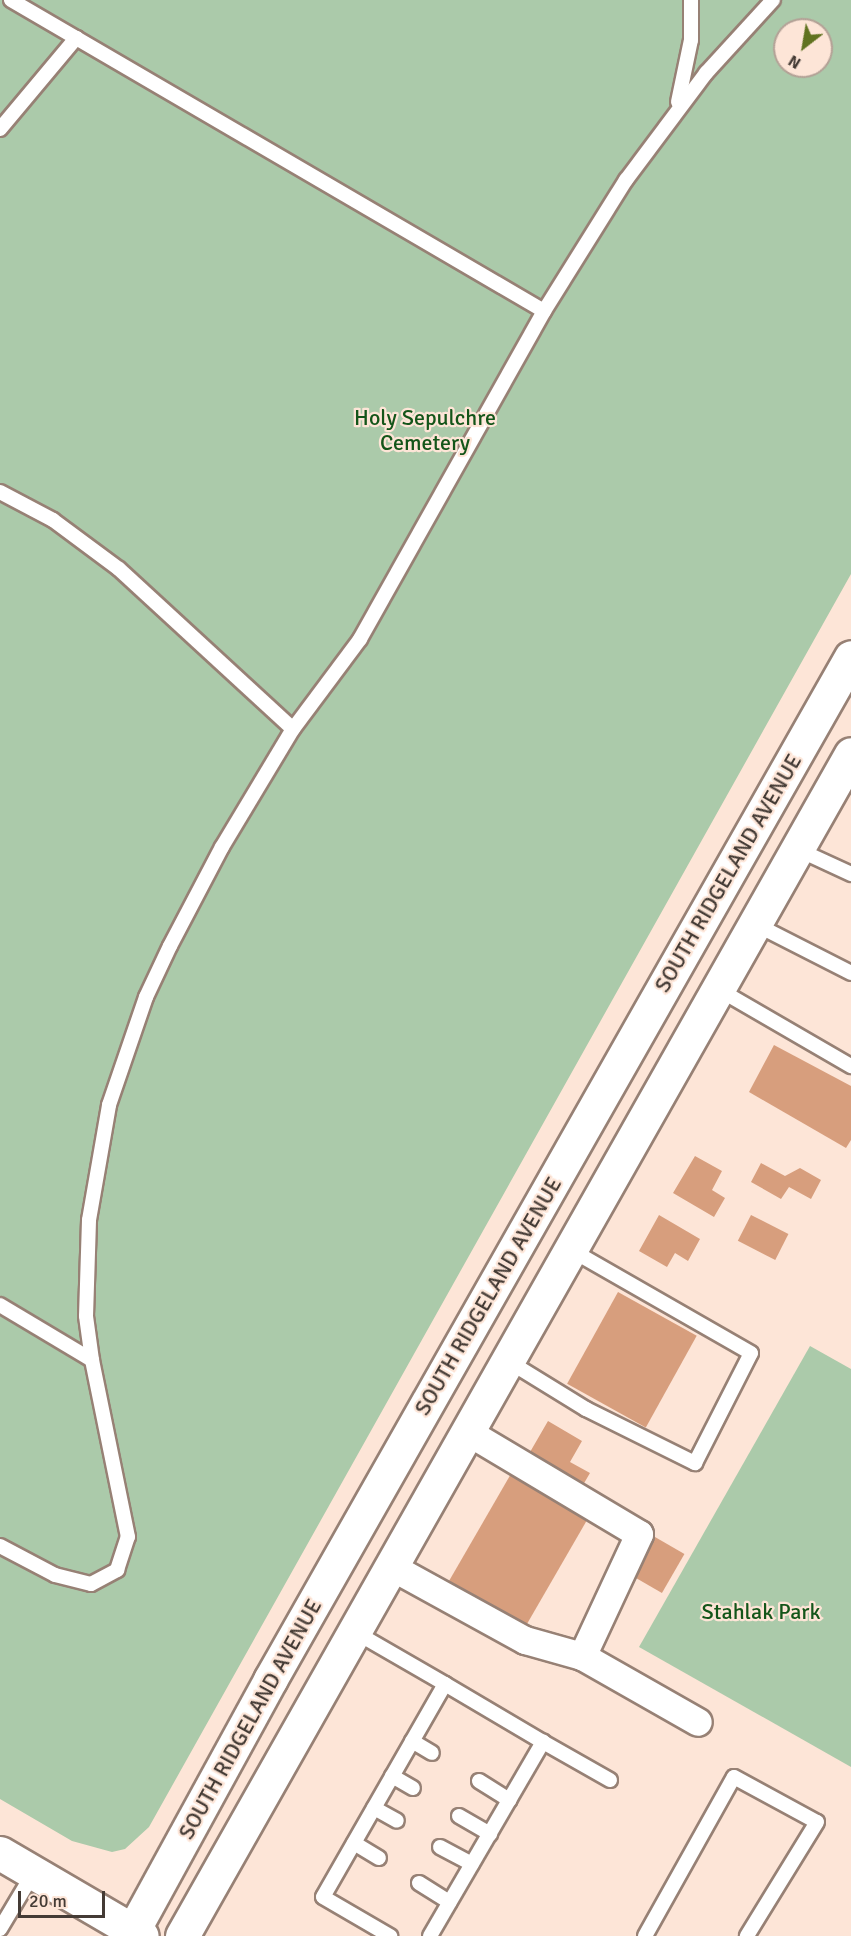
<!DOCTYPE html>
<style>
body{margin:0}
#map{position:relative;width:851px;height:1936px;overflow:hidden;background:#fde5d7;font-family:Signika,sans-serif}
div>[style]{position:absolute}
.green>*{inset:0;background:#abcaaa}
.building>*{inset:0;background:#d79e7d;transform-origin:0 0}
.roads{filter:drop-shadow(2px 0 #978175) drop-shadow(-2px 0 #978175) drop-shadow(0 2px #978175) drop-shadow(0 -2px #978175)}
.lane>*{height:14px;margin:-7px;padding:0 7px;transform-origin:7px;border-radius:7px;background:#fff}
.street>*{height:27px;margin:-13.5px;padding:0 13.5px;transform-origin:13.5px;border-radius:13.5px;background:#fff}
.secondary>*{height:33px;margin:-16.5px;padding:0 16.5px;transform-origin:16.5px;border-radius:16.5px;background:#fff}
span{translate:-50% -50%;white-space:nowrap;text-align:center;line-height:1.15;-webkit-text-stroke:4.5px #fde5d7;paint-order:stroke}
.park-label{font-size:22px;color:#135519}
.street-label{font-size:22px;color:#443b35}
.north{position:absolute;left:773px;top:18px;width:60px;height:60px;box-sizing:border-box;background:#fde5d7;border:2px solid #b3a196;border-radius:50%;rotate:211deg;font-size:16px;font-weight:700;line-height:24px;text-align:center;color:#443b35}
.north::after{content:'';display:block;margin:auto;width:21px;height:27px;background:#607220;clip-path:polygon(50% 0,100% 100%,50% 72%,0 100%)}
.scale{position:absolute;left:18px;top:1891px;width:87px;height:27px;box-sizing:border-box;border:3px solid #443b35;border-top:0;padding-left:8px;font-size:18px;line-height:21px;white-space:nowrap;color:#443b35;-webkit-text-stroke:4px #fde5d7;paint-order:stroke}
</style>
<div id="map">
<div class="green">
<div style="clip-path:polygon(evenodd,0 0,851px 0,851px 574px,149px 1827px,125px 1849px,112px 1852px,72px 1841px,0 1799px,0 0,785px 30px,821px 30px,821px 66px,785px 66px,785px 30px)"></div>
<div style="clip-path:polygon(810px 1346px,851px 1369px,851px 1767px,639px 1647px)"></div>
</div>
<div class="building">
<div style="clip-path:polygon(774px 1045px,851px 1086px,851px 1140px,846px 1148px,749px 1092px)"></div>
<div style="clip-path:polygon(695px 1156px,722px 1171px,712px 1190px,725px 1198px,714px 1217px,673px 1193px)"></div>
<div style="clip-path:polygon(761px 1163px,785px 1176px,800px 1168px,821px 1180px,811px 1199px,789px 1187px,781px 1199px,751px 1182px)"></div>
<div style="clip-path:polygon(659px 1215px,700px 1239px,688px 1261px,675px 1253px,667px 1267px,639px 1251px)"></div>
<div style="left:751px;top:1215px;width:42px;height:29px;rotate:27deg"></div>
<div style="left:618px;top:1292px;width:90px;height:105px;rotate:29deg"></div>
<div style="clip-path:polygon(548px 1421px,582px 1441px,570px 1462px,590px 1473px,580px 1490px,526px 1459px)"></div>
<div style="left:512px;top:1472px;width:89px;height:126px;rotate:30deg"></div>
<div style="left:655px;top:1537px;width:34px;height:45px;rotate:30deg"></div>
</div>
<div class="roads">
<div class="lane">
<div style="left:11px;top:0;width:617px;rotate:30.26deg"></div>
<div style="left:678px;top:102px;width:63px;rotate:-78.2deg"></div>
<div style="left:691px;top:40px;width:40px;rotate:-90deg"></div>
<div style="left:0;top:129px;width:119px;rotate:-50.1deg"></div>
<div style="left:0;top:492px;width:60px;rotate:27.8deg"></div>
<div style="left:53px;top:520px;width:82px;rotate:36.6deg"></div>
<div style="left:119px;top:569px;width:236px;rotate:42.6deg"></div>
<div style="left:797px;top:849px;width:60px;rotate:24.8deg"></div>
<div style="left:755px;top:924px;width:108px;rotate:27deg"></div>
<div style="left:718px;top:989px;width:154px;rotate:30.1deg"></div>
<div style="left:0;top:1305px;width:107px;rotate:30.9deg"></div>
<div style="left:508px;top:1361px;width:92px;rotate:31.6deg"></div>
<div style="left:586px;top:1409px;width:122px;rotate:26.4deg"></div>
<div style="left:695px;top:1463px;width:123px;rotate:-63deg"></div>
<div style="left:751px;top:1353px;width:207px;rotate:-150.2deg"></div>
<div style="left:0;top:1546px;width:62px;rotate:27.8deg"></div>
<div style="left:55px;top:1575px;width:37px;rotate:14deg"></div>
<div style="left:91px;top:1584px;width:30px;rotate:-28deg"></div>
<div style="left:117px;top:1570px;width:35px;rotate:-72deg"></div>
<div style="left:128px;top:1537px;width:181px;rotate:-101.5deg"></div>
<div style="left:92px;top:1360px;width:44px;rotate:-97.8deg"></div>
<div style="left:86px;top:1316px;width:96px;rotate:-88.2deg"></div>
<div style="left:89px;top:1220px;width:117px;rotate:-80.1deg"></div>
<div style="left:109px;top:1105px;width:114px;rotate:-71.1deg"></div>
<div style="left:146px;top:997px;width:56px;rotate:-64.8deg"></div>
<div style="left:170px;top:946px;width:112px;rotate:-62.3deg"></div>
<div style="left:222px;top:847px;width:138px;rotate:-59deg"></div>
<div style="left:293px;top:729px;width:112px;rotate:-53.3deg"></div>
<div style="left:360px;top:639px;width:376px;rotate:-60.7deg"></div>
<div style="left:544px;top:311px;width:155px;rotate:-58deg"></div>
<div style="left:626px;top:180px;width:134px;rotate:-53.2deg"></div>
<div style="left:706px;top:73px;width:99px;rotate:-47.5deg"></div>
<div style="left:355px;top:1632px;width:104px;rotate:30deg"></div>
<div style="left:445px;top:1684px;width:245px;rotate:119.8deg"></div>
<div style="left:323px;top:1897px;width:78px;rotate:30.2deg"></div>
<div style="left:412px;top:1741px;width:23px;rotate:31deg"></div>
<div style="left:543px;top:1742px;width:77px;rotate:29.6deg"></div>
<div style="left:392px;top:1776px;width:24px;rotate:30deg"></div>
<div style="left:479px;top:1781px;width:36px;rotate:32deg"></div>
<div style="left:374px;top:1808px;width:26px;rotate:29deg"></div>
<div style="left:459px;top:1816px;width:36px;rotate:30deg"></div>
<div style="left:354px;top:1843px;width:29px;rotate:31deg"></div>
<div style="left:440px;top:1847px;width:36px;rotate:28deg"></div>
<div style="left:419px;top:1883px;width:36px;rotate:32deg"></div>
<div style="left:0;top:1929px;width:66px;rotate:-59.2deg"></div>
<div style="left:430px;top:1936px;width:225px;rotate:-59.8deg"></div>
<div style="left:543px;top:1742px;width:114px;rotate:-149.4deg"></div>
<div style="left:645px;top:1936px;width:182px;rotate:-60.8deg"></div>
<div style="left:734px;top:1777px;width:94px;rotate:28.5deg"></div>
<div style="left:817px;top:1822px;width:134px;rotate:121.6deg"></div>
</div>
<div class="street">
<div style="left:468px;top:1432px;width:199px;rotate:30.8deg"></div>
<div style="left:639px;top:1534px;width:135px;rotate:115deg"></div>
<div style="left:582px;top:1656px;width:133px;rotate:29.6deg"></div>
<div style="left:392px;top:1567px;width:152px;rotate:28.8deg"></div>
<div style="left:525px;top:1640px;width:59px;rotate:15.7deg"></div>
</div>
<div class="secondary">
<div style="left:0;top:1853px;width:164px;rotate:30.3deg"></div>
<div style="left:130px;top:1936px;width:292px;rotate:-61.3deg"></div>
<div style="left:270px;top:1680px;width:1176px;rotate:-60.41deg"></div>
<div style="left:182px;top:1936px;width:1358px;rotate:-60.49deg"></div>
</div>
</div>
<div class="park-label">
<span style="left:425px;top:430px">Holy Sepulchre<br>Cemetery</span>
<span style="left:761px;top:1612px">Stahlak Park</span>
</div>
<div class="street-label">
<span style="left:728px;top:873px;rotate:-60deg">SOUTH RIDGELAND AVENUE</span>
<span style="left:488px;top:1296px;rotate:-60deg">SOUTH RIDGELAND AVENUE</span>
<span style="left:250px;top:1719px;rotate:-61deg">SOUTH RIDGELAND AVENUE</span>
</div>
<div class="north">N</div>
<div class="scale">20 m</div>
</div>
